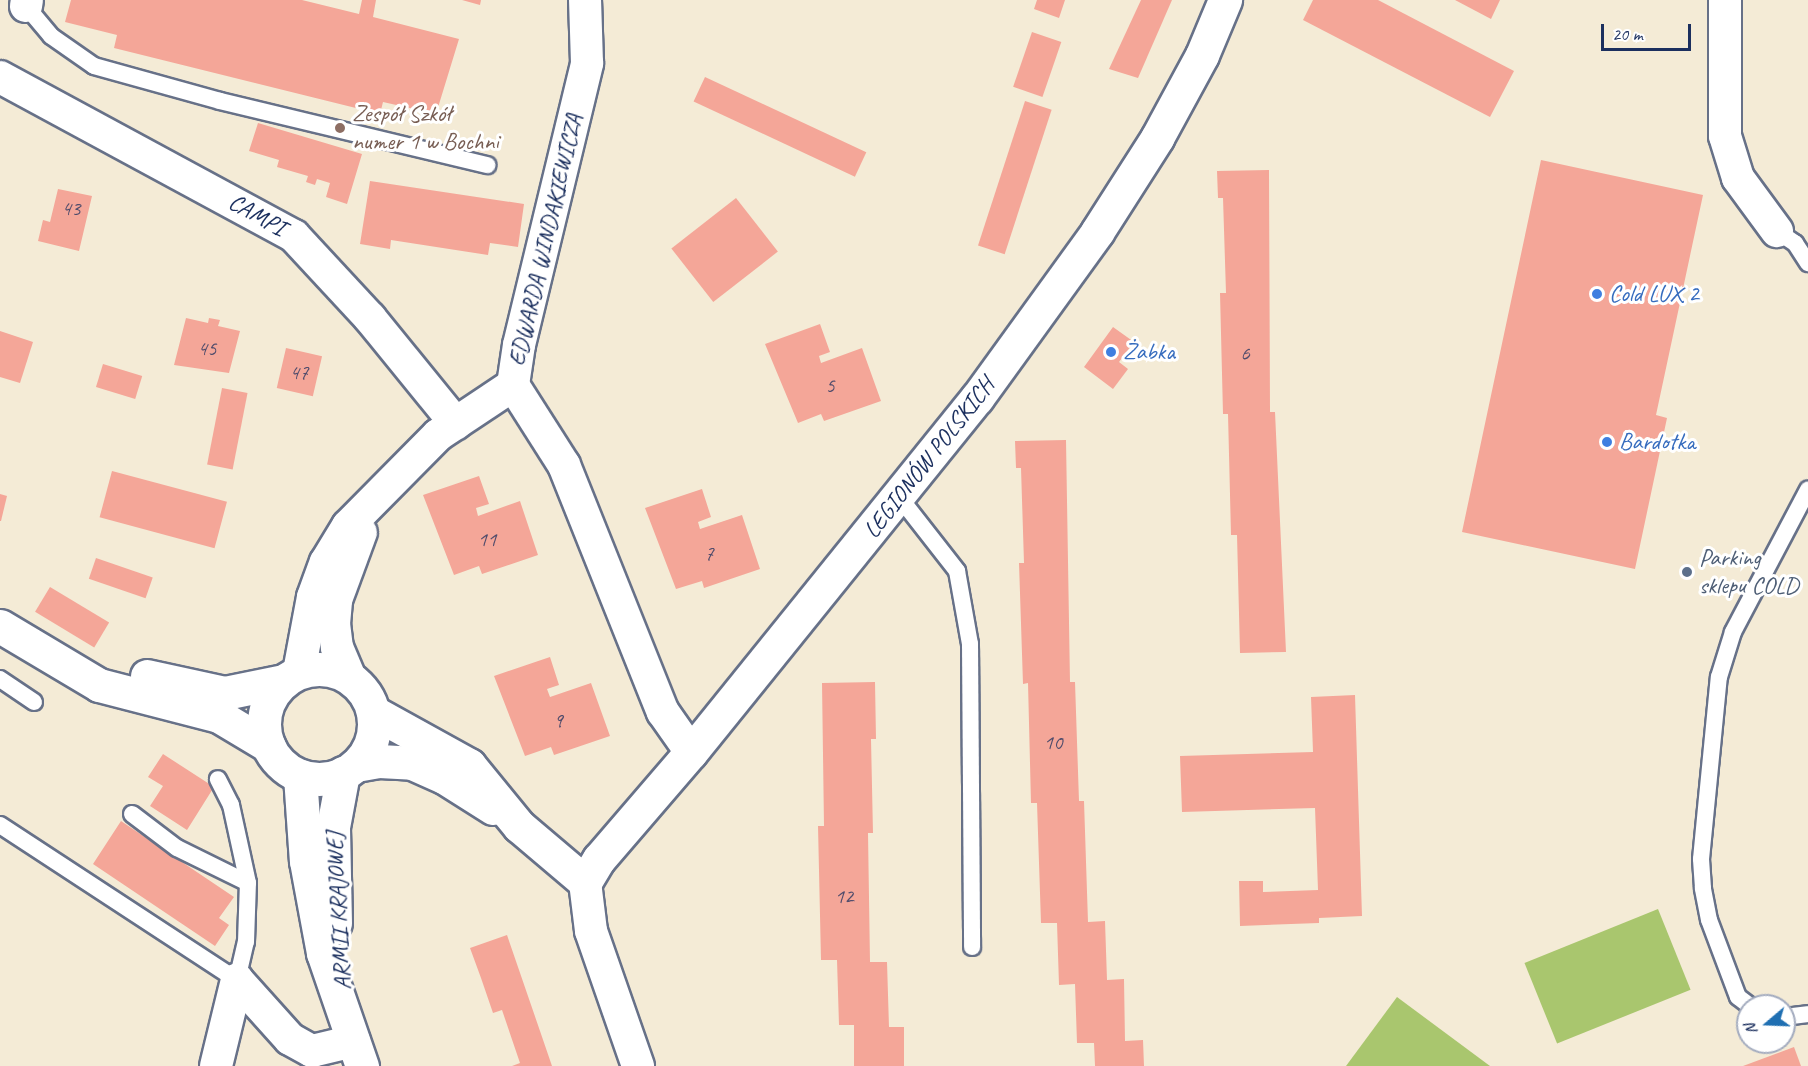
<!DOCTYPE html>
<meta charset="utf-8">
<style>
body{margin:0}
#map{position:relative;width:1808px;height:1066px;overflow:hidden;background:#f4ebd6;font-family:Caveat,sans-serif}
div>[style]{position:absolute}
.green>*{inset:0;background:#a9c66e;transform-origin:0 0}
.building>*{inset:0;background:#f4a698;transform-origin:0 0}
.roads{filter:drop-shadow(2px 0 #677188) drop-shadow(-2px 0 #677188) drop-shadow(0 2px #677188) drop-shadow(0 -2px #677188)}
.lane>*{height:16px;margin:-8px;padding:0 8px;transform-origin:8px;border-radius:8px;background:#fff}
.street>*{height:32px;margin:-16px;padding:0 16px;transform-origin:16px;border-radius:16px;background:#fff}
.secondary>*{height:33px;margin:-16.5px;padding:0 16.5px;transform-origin:16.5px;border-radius:16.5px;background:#fff}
.secondary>.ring{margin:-16.5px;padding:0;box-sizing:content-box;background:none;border:33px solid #fff;border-radius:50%}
.dots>*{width:16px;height:16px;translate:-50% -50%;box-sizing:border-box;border:3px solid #fff;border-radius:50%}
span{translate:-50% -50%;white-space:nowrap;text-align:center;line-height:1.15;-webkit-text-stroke:6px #fff;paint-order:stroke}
.number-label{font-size:21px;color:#514d6c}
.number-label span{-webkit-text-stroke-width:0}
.education-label{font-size:24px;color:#785e54}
.left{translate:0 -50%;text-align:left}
.street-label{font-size:24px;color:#1b2f5e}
.shop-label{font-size:24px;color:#366cbe}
.service-label{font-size:24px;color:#4e5e75}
.north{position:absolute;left:1736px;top:994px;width:60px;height:60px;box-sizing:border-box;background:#fff;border:2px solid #a4acbf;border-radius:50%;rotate:251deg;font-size:16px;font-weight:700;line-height:24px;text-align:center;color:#1b2f5e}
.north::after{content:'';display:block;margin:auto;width:21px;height:27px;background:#1f6fb2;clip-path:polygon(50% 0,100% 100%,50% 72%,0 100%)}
.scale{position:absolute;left:1601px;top:24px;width:90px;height:27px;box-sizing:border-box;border:3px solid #1b2f5e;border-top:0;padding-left:8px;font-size:18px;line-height:21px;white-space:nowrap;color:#1b2f5e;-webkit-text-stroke:4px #fff;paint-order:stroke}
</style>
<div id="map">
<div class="green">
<div style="left:1658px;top:909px;width:87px;height:144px;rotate:68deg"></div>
<div style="clip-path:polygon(1397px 997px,1490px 1066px,1346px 1066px)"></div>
</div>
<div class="building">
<div style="clip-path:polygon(71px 0,302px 0,359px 14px,362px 0,376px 0,373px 17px,459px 39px,436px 114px,383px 102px,380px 114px,114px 48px,117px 35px,65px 22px)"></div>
<div style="clip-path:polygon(462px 0,481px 0,480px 5px)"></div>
<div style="clip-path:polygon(1037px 0,1065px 0,1059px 18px,1034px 9px)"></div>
<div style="clip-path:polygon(1141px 0,1172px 0,1138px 78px,1109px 69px)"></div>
<div style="clip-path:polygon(1313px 0,1378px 0,1514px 71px,1490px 117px,1303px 20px)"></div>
<div style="clip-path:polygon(1455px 0,1500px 0,1491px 19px)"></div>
<div style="left:1032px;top:32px;width:31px;height:58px;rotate:19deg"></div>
<div style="left:705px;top:77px;width:178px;height:27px;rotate:25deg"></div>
<div style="left:1025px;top:101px;width:28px;height:152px;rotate:18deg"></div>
<div style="clip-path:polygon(258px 123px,362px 154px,347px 204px,326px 197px,330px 183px,317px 179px,315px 185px,306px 182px,308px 176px,277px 167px,279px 160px,249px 151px)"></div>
<div style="clip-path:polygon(1541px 160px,1703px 195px,1656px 415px,1667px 418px,1635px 569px,1462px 532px)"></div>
<div style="clip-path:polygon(1269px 170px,1270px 412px,1275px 412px,1286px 652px,1240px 653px,1237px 535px,1231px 535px,1228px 414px,1223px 414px,1220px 293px,1226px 293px,1223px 198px,1218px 198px,1217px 171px)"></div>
<div style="clip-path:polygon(370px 181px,524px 204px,518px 247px,490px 243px,488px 255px,391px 240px,390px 249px,360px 244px)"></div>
<div style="clip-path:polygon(58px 189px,92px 196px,79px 251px,38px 241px,43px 220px,50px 222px)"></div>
<div style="left:736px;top:198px;width:68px;height:82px;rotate:52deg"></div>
<div style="clip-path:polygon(186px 318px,208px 323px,209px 318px,220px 320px,218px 326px,240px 331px,229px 373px,174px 365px)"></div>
<div style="clip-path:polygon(820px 324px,830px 352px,819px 356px,821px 363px,862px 348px,881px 401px,824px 421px,821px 414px,798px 423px,765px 344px)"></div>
<div style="clip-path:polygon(1113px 327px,1134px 342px,1119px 362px,1128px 369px,1113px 389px,1084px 367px)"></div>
<div style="clip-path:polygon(0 331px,33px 342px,20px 383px,0 377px)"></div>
<div style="left:286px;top:348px;width:37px;height:41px;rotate:13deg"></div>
<div style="left:103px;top:364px;width:41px;height:24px;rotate:17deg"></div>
<div style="left:222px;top:388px;width:26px;height:78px;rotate:11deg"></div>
<div style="clip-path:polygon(1066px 440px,1070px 682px,1075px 682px,1079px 801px,1084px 801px,1088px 922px,1105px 921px,1107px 980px,1124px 979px,1125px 1041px,1143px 1040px,1144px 1066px,1095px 1066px,1094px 1043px,1077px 1043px,1075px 984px,1059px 985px,1057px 923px,1041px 923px,1037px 803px,1031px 803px,1028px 683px,1023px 684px,1019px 563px,1024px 563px,1021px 468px,1016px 468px,1015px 441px)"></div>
<div style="left:112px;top:471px;width:119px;height:48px;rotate:15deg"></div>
<div style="clip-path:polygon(479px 476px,489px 504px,476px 508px,478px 516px,520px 501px,538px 555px,482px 574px,479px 566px,454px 575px,423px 495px)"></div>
<div style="clip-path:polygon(702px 489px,711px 517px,698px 522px,700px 529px,742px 515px,760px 569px,704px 588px,702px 581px,676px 589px,645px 508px)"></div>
<div style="clip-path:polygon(0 494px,7px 496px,1px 521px,0 521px)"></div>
<div style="left:96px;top:558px;width:60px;height:22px;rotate:19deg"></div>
<div style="left:50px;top:587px;width:69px;height:29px;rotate:31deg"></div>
<div style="clip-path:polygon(550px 657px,559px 685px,547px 689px,550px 697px,591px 683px,610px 736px,554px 755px,551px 747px,525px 756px,494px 676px)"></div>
<div style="clip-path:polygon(875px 682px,876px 739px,871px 739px,873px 833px,868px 833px,870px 962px,887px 962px,889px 1027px,904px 1027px,904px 1066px,854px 1066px,854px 1025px,839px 1025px,837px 960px,821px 960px,818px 826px,824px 826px,822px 683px)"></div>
<div style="clip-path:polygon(1355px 695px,1362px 916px,1319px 918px,1319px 923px,1240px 926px,1239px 881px,1263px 881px,1263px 892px,1318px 890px,1315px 808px,1182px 812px,1180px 756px,1313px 752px,1311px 697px)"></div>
<div style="clip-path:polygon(163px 754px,214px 787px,187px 830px,150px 806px,163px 786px,148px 777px)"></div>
<div style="clip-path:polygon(121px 821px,234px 897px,219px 918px,229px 925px,215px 946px,93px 864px)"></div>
<div style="clip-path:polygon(507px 935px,540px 1031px,552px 1066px,512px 1066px,520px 1063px,502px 1010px,493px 1013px,481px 978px,470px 948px)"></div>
<div style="clip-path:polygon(1794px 1047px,1801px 1066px,1743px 1066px)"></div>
</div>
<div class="roads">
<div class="lane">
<div style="left:26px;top:6px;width:39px;rotate:50deg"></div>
<div style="left:51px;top:36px;width:52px;rotate:34.9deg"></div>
<div style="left:94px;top:66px;width:131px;rotate:15.5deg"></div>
<div style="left:220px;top:101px;width:275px;rotate:13.5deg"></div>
<div style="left:1777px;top:231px;width:22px;rotate:34deg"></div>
<div style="left:1795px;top:243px;width:24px;rotate:57deg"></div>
<div style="left:900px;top:498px;width:93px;rotate:52deg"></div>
<div style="left:957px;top:571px;width:74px;rotate:79.9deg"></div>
<div style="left:970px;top:644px;width:303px;rotate:89.6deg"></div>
<div style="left:0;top:679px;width:41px;rotate:34.1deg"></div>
<div style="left:132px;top:814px;width:56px;rotate:37.1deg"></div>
<div style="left:177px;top:848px;width:79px;rotate:26.2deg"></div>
<div style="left:0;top:825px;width:283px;rotate:33.2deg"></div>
<div style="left:237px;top:980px;width:39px;rotate:-77deg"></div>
<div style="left:246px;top:942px;width:59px;rotate:-88.1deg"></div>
<div style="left:248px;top:883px;width:80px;rotate:-102.3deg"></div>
<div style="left:231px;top:805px;width:29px;rotate:-117deg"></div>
<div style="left:1750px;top:1006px;width:15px;rotate:-143deg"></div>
<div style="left:1738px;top:997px;width:82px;rotate:-110.6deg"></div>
<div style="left:1709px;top:920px;width:33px;rotate:-101deg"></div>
<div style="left:1703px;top:888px;width:29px;rotate:-94deg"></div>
<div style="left:1701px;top:859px;width:183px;rotate:-84.4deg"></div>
<div style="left:1719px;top:677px;width:47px;rotate:-72.7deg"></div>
<div style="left:1733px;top:632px;width:161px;rotate:-62.2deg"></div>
<div style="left:1784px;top:1017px;width:24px;rotate:-7deg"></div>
</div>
<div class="street">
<div style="left:1725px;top:0;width:136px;rotate:90deg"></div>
<div style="left:1725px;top:136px;width:44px;rotate:72.8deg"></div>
<div style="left:1738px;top:178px;width:66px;rotate:53.7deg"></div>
<div style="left:26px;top:6px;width:6px;rotate:-81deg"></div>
<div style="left:0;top:77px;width:334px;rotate:28.4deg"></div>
<div style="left:294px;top:236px;width:112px;rotate:47.2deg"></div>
<div style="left:370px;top:318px;width:136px;rotate:50.9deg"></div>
<div style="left:513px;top:385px;width:95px;rotate:57.5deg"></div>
<div style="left:564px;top:465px;width:266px;rotate:68.2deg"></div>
<div style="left:663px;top:712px;width:49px;rotate:55deg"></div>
<div style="left:299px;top:672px;width:76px;rotate:-79.4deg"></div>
<div style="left:313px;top:597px;width:37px;rotate:-70deg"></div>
<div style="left:326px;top:562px;width:42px;rotate:-58.6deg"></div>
<div style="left:348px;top:526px;width:128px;rotate:-45.3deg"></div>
<div style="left:438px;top:435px;width:90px;rotate:-33.7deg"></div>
<div style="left:513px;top:385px;width:40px;rotate:-81.5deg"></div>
<div style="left:519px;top:345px;width:290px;rotate:-76.4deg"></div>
<div style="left:587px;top:63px;width:63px;rotate:-91.8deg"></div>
<div style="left:350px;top:678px;width:33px;rotate:-113deg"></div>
<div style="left:337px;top:648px;width:24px;rotate:-97deg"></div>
<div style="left:334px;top:624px;width:24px;rotate:-85deg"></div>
<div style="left:336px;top:600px;width:72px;rotate:-69.8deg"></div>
<div style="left:585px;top:882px;width:49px;rotate:83deg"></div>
<div style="left:591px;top:931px;width:143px;rotate:70.8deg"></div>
<div style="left:237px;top:980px;width:79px;rotate:48.1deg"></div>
<div style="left:290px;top:1039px;width:25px;rotate:29deg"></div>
<div style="left:312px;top:1051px;width:43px;rotate:-13.4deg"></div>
<div style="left:216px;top:1066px;width:89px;rotate:-76.3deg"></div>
</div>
<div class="secondary">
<div style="left:0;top:626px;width:115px;rotate:30.8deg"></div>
<div style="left:99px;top:685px;width:124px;rotate:14.5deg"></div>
<div style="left:219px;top:716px;width:58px;rotate:31deg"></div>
<div class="ring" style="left:264px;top:669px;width:77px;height:77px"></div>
<div style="left:147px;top:676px;width:80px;rotate:12.3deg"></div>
<div style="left:225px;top:693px;width:59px;rotate:-11.7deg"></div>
<div style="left:373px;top:712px;width:110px;rotate:28.9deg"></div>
<div style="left:469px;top:765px;width:79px;rotate:50.7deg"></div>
<div style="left:519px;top:826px;width:87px;rotate:40.3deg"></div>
<div style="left:585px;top:882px;width:27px;rotate:-59deg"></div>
<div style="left:599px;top:859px;width:141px;rotate:-49.3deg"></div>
<div style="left:691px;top:752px;width:455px;rotate:-51.1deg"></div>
<div style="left:977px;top:398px;width:205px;rotate:-54.1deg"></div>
<div style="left:1097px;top:232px;width:112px;rotate:-57.4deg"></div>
<div style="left:1157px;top:138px;width:94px;rotate:-61.5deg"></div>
<div style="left:1202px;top:55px;width:60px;rotate:-67.3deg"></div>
<div style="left:356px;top:765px;width:23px;rotate:-10deg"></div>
<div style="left:379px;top:761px;width:33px;rotate:3deg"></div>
<div style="left:412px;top:763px;width:35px;rotate:24deg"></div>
<div style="left:444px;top:777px;width:58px;rotate:32.3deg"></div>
<div style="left:300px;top:776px;width:85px;rotate:86deg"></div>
<div style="left:306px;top:861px;width:94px;rotate:79.5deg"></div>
<div style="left:323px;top:953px;width:120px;rotate:71deg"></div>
<div style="left:335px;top:923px;width:96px;rotate:-91.2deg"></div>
<div style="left:333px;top:827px;width:55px;rotate:-79.5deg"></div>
</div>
</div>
<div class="dots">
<div style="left:340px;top:128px;background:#8d6e63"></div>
<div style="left:1597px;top:294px;background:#3f7fe0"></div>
<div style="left:1111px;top:352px;background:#3f7fe0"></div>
<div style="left:1607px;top:442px;background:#3f7fe0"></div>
<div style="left:1687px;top:572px;background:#5c6f8a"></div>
</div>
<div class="number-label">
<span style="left:71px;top:208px">43</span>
<span style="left:207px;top:348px">45</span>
<span style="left:1245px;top:353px">6</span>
<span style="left:299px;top:372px">47</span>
<span style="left:830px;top:385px">5</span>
<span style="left:487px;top:539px">11</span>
<span style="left:709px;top:553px">7</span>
<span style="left:558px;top:720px">9</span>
<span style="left:1053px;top:742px">10</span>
<span style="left:844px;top:896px">12</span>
</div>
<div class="education-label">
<span class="left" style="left:352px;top:128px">Zespół Szkół<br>numer 1 w Bochni</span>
</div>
<div class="street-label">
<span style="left:257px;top:215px;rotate:29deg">CAMPI</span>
<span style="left:546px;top:240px;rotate:-77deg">EDWARDA WINDAKIEWICZA</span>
<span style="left:929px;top:458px;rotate:-52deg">LEGIONÓW POLSKICH</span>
<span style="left:339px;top:911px;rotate:-93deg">ARMII KRAJOWEJ</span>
</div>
<div class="shop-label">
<span class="left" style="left:1609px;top:294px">Cold LUX 2</span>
<span class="left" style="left:1123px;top:352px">Żabka</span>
<span class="left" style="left:1619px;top:442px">Bardotka</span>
</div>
<div class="service-label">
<span class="left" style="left:1699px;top:572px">Parking<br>sklepu COLD</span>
</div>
<div class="north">N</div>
<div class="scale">20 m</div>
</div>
